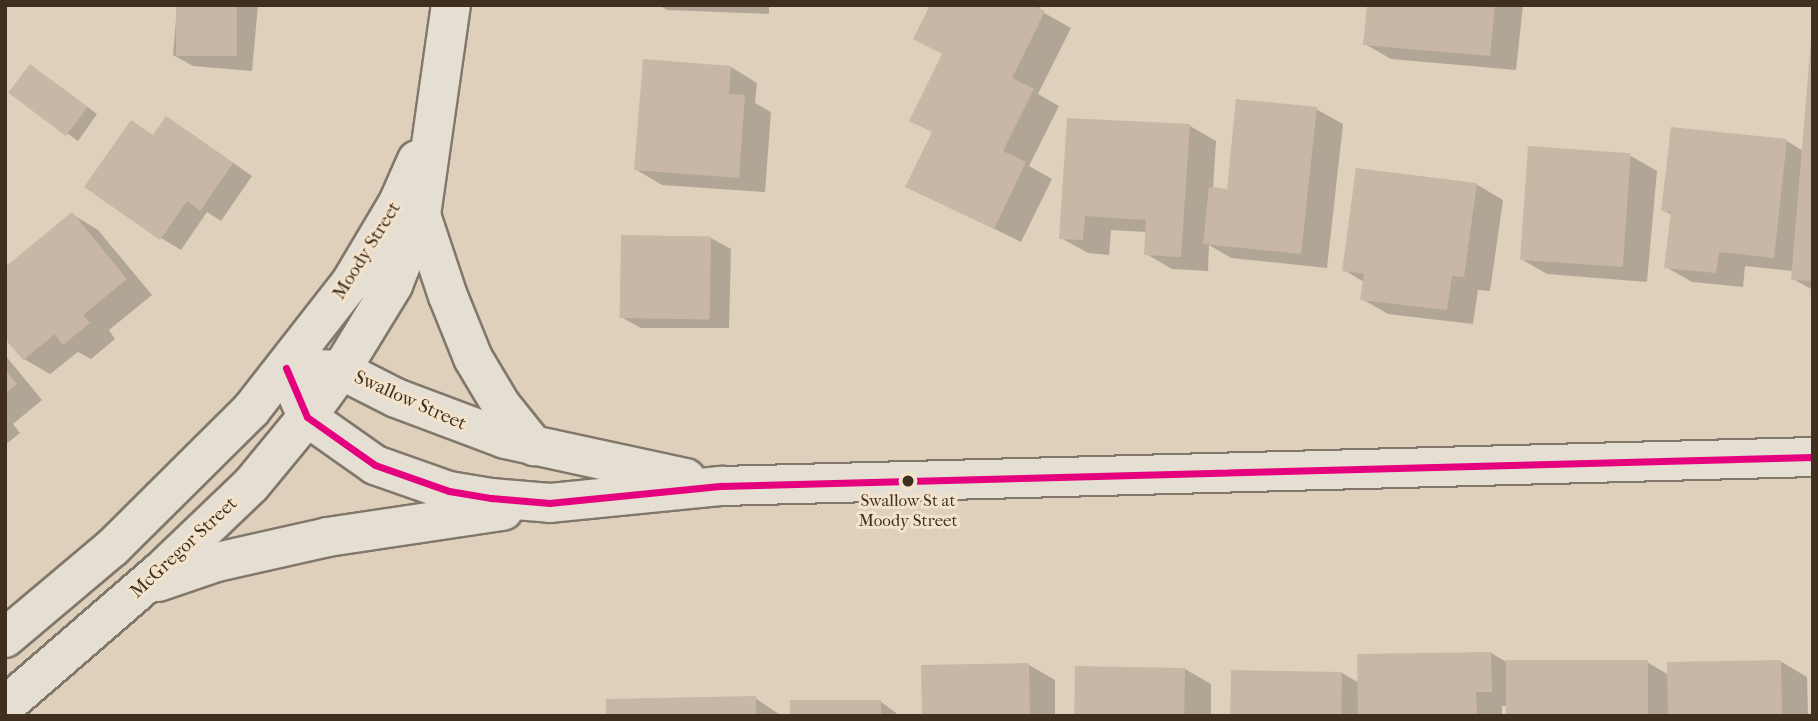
<!DOCTYPE html>
<style>
body{margin:0}
#map{position:relative;width:1818px;height:721px;overflow:hidden;background:#ded0bb;font-family:"IM FELL French Canon",serif}
div>[style]{position:absolute}
.shadow>*{inset:0;background:#0003}
.building>*{inset:0;background:#c9b7a6;transform-origin:0 0}
.roads{filter:drop-shadow(2px 0 #81776b) drop-shadow(-2px 0 #81776b) drop-shadow(0 2px #81776b) drop-shadow(0 -2px #81776b)}
.secondary>*{height:38px;margin:-19px;padding:0 19px;transform-origin:19px;border-radius:19px;background:#e5ded3}
.bus-1>*{height:7px;margin:-3.5px;padding:0 3.5px;transform-origin:3.5px;border-radius:3.5px;background:#e5007d}
.dots>*{width:19px;height:19px;translate:-50% -50%;box-sizing:border-box;border:4px solid #f3e3ca;border-radius:50%}
span{translate:-50% -50%;white-space:nowrap;text-align:center;line-height:1.15;-webkit-text-stroke:6px #f3e3ca;paint-order:stroke}
.bus-label{font-size:17px;color:#402e1e}
.street-label{font-size:19px;color:#402e1e}
.frame{position:absolute;inset:0;border:7px solid #402e1e;pointer-events:none}
</style>
<div id="map">
<div class="shadow">
<div style="clip-path:polygon(173px 5px,258px 5px,252px 71px,193px 66px,173px 55px,177px 8px)"></div>
<div style="clip-path:polygon(659px 5px,769px 5px,769px 14px,667px 10px)"></div>
<div style="clip-path:polygon(932px 5px,1042px 5px,1039px 10px,1071px 28px,1038px 94px,1059px 106px,1029px 166px,1052px 179px,1021px 242px,908px 186px,933px 132px,944px 55px)"></div>
<div style="clip-path:polygon(1368px 5px,1523px 5px,1516px 70px,1391px 59px,1365px 44px)"></div>
<div style="clip-path:polygon(1813px 38px,1813px 290px,1793px 279px,1793px 271px,1745px 266px,1743px 287px,1692px 282px,1666px 267px,1672px 215px,1663px 210px,1787px 141px,1803px 151px)"></div>
<div style="clip-path:polygon(731px 67px,757px 83px,755px 103px,771px 112px,765px 192px,662px 185px,635px 169px)"></div>
<div style="clip-path:polygon(40px 72px,97px 114px,78px 141px,10px 93px)"></div>
<div style="clip-path:polygon(1316px 109px,1343px 124px,1327px 268px,1231px 258px,1209px 245px,1208px 271px,1172px 269px,1146px 254px,1147px 232px,1111px 230px,1109px 255px,1088px 253px,1061px 238px,1068px 119px,1190px 126px,1216px 141px,1213px 189px,1229px 191px)"></div>
<div style="clip-path:polygon(131px 122px,154px 136px,186px 130px,252px 176px,221px 221px,207px 212px,181px 250px,161px 238px)"></div>
<div style="clip-path:polygon(1631px 156px,1657px 171px,1647px 282px,1547px 274px,1521px 259px)"></div>
<div style="clip-path:polygon(1476px 184px,1503px 200px,1490px 291px,1478px 290px,1473px 324px,1388px 314px,1362px 299px,1364px 282px,1344px 270px)"></div>
<div style="clip-path:polygon(72px 214px,98px 230px,152px 295px,109px 330px,115px 339px,91px 359px,78px 352px,50px 374px,24px 359px)"></div>
<div style="clip-path:polygon(711px 238px,731px 249px,729px 328px,641px 328px,621px 317px)"></div>
<div style="clip-path:polygon(5px 355px,42px 400px,13px 424px,20px 433px,5px 445px)"></div>
<div style="clip-path:polygon(1491px 653px,1508px 663px,1647px 662px,1669px 675px,1780px 661px,1807px 677px,1808px 716px,1507px 716px,1507px 706px,1502px 706px,1502px 716px,1233px 716px,1342px 673px,1359px 683px)"></div>
<div style="clip-path:polygon(1029px 665px,1055px 680px,1055px 716px,924px 716px)"></div>
<div style="clip-path:polygon(1185px 669px,1211px 684px,1211px 716px,1075px 716px)"></div>
<div style="clip-path:polygon(755px 698px,782px 716px,608px 716px)"></div>
<div style="clip-path:polygon(880px 701px,900px 716px,792px 716px)"></div>
</div>
<div class="building">
<div style="left:176px;top:5px;width:61px;height:51px"></div>
<div style="clip-path:polygon(930px 5px,1034px 5px,1045px 11px,1012px 78px,1034px 89px,1003px 151px,1026px 162px,994px 229px,905px 187px,932px 132px,909px 121px,942px 54px,913px 39px)"></div>
<div style="clip-path:polygon(1367px 5px,1495px 5px,1490px 56px,1363px 45px)"></div>
<div style="clip-path:polygon(1811px 40px,1813px 41px,1813px 281px,1791px 280px)"></div>
<div style="clip-path:polygon(643px 59px,731px 66px,729px 94px,745px 95px,739px 178px,634px 170px)"></div>
<div style="left:30px;top:64px;width:72px;height:36px;rotate:37deg"></div>
<div style="clip-path:polygon(1236px 99px,1317px 107px,1301px 254px,1203px 244px,1209px 187px,1227px 189px)"></div>
<div style="clip-path:polygon(166px 116px,233px 163px,200px 211px,187px 201px,160px 240px,84px 187px,131px 120px,153px 135px)"></div>
<div style="clip-path:polygon(1067px 118px,1190px 124px,1181px 257px,1144px 255px,1146px 220px,1085px 216px,1083px 240px,1059px 239px)"></div>
<div style="clip-path:polygon(1671px 127px,1787px 139px,1774px 258px,1719px 252px,1716px 273px,1664px 268px,1671px 212px,1661px 211px)"></div>
<div style="left:1528px;top:146px;width:103px;height:114px;rotate:4deg"></div>
<div style="clip-path:polygon(1356px 168px,1477px 183px,1464px 277px,1452px 276px,1447px 310px,1360px 300px,1364px 274px,1342px 271px)"></div>
<div style="clip-path:polygon(72px 212px,127px 279px,83px 315px,90px 323px,63px 345px,55px 334px,23px 360px,5px 339px,5px 267px)"></div>
<div style="left:621px;top:235px;width:90px;height:83px;rotate:1deg"></div>
<div style="clip-path:polygon(5px 370px,17px 384px,5px 393px)"></div>
<div style="clip-path:polygon(1491px 652px,1492px 692px,1476px 692px,1477px 716px,1358px 716px,1357px 654px)"></div>
<div style="left:1506px;top:660px;width:142px;height:56px"></div>
<div style="left:1781px;top:660px;width:56px;height:114px;rotate:89deg"></div>
<div style="left:1029px;top:663px;width:53px;height:108px;rotate:89deg"></div>
<div style="left:1075px;top:666px;width:110px;height:50px;rotate:1deg"></div>
<div style="left:1231px;top:670px;width:111px;height:46px;rotate:1deg"></div>
<div style="clip-path:polygon(756px 696px,756px 716px,606px 716px,606px 699px)"></div>
<div style="left:881px;top:700px;width:16px;height:91px;rotate:90deg"></div>
</div>
<div class="roads">
<div class="secondary">
<div style="left:421px;top:215px;width:85px;rotate:71.6deg"></div>
<div style="left:448px;top:296px;width:67px;rotate:68deg"></div>
<div style="left:473px;top:358px;width:55px;rotate:59.2deg"></div>
<div style="left:501px;top:405px;width:53px;rotate:51.2deg"></div>
<div style="left:286px;top:368px;width:53px;rotate:66.8deg"></div>
<div style="left:307px;top:417px;width:83px;rotate:35.2deg"></div>
<div style="left:375px;top:465px;width:78px;rotate:19.4deg"></div>
<div style="left:449px;top:491px;width:43px;rotate:9.5deg"></div>
<div style="left:491px;top:498px;width:59px;rotate:4.8deg"></div>
<div style="left:550px;top:503px;width:172px;rotate:-5.7deg"></div>
<div style="left:721px;top:486px;width:1092px;rotate:-1.52deg"></div>
<div style="left:316px;top:369px;width:25px;rotate:2deg"></div>
<div style="left:341px;top:370px;width:62px;rotate:27deg"></div>
<div style="left:396px;top:398px;width:116px;rotate:20.6deg"></div>
<div style="left:505px;top:439px;width:185px;rotate:12.2deg"></div>
<div style="left:158px;top:582px;width:62px;rotate:-18.7deg"></div>
<div style="left:217px;top:562px;width:114px;rotate:-12.7deg"></div>
<div style="left:328px;top:537px;width:177px;rotate:-8.5deg"></div>
<div style="left:5px;top:638px;width:140px;rotate:-40.1deg"></div>
<div style="left:112px;top:548px;width:196px;rotate:-44.8deg"></div>
<div style="left:251px;top:410px;width:162px;rotate:-52deg"></div>
<div style="left:351px;top:282px;width:92px;rotate:-59.3deg"></div>
<div style="left:398px;top:203px;width:47px;rotate:-66.2deg"></div>
<div style="left:5px;top:706px;width:206px;rotate:-40.9deg"></div>
<div style="left:161px;top:571px;width:124px;rotate:-43.7deg"></div>
<div style="left:251px;top:485px;width:88px;rotate:-50.5deg"></div>
<div style="left:307px;top:417px;width:58px;rotate:-54.1deg"></div>
<div style="left:341px;top:370px;width:100px;rotate:-58.5deg"></div>
<div style="left:393px;top:285px;width:75px;rotate:-68.2deg"></div>
<div style="left:421px;top:215px;width:212px;rotate:-81.9deg"></div>
</div>
</div>
<div class="bus-1">
<div style="left:286px;top:368px;width:53px;rotate:66.8deg"></div>
<div style="left:307px;top:417px;width:83px;rotate:35.2deg"></div>
<div style="left:375px;top:465px;width:78px;rotate:19.4deg"></div>
<div style="left:449px;top:491px;width:43px;rotate:9.5deg"></div>
<div style="left:491px;top:498px;width:59px;rotate:4.8deg"></div>
<div style="left:550px;top:503px;width:172px;rotate:-5.7deg"></div>
<div style="left:721px;top:486px;width:1092px;rotate:-1.52deg"></div>
</div>
<div class="dots">
<div style="left:908px;top:481px;background:#402e1e"></div>
</div>
<div class="bus-label">
<span style="left:908px;top:511px">Swallow St at<br>Moody Street</span>
</div>
<div class="street-label">
<span style="left:367px;top:251px;rotate:-58deg">Moody Street</span>
<span style="left:410px;top:401px;rotate:24deg">Swallow Street</span>
<span style="left:184px;top:548px;rotate:-43deg">McGregor Street</span>
</div>
<div class="frame"></div>
</div>
